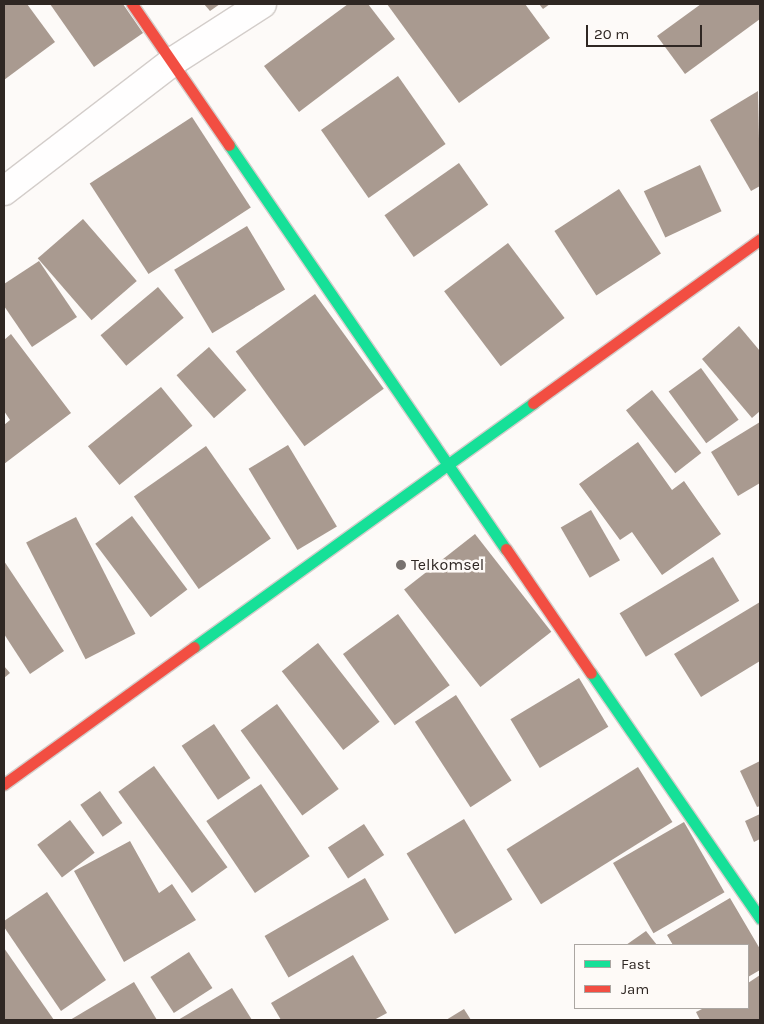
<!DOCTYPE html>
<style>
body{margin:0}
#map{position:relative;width:764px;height:1024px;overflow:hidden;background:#fdfaf8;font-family:Karla,sans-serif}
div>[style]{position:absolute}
.building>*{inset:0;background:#a99a90;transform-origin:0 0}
.roads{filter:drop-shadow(1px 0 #d3cdca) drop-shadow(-1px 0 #d3cdca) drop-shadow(0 1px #d3cdca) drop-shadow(0 -1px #d3cdca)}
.street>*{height:28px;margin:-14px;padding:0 14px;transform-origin:14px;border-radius:14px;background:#fffefe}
.fast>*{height:11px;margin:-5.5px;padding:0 5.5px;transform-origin:5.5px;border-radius:5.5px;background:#16e098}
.jam>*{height:11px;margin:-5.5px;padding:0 5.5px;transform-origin:5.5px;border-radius:5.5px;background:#f24e42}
.dots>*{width:14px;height:14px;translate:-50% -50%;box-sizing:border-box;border:2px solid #fefaf7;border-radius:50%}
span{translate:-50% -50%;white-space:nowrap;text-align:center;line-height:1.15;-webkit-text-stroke:5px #fefaf7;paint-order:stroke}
.poi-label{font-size:16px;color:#2f2723}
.left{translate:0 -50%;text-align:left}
.frame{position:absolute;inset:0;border:5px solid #2f2723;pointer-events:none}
.legend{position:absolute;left:574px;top:944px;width:175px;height:65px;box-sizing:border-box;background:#fefaf7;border:1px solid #aba6a2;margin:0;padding:6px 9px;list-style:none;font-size:15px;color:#2f2723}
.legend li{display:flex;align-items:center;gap:10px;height:25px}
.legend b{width:25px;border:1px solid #aba6a2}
.scale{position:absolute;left:586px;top:25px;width:116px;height:22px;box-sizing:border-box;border:2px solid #2f2723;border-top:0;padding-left:6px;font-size:15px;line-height:18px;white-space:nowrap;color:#2f2723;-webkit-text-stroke:4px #fefaf7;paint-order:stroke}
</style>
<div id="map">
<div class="building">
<div style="clip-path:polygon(4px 4px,27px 4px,55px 42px,4px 80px)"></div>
<div style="clip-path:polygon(50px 4px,123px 4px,143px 33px,94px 67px)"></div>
<div style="clip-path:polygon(204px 4px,220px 4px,210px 11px)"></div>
<div style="clip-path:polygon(348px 4px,368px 4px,395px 39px,299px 112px,264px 66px)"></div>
<div style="clip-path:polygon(387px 4px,525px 4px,550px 38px,459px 103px)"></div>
<div style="clip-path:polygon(539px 4px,550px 4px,543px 9px)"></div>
<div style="clip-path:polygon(701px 4px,760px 4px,760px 19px,685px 74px,657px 36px)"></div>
<div style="left:398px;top:76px;width:83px;height:94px;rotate:55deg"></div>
<div style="clip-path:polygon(758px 91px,760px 186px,751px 191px,710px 120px)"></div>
<div style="left:192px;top:117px;width:108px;height:122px;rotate:57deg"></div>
<div style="left:459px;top:163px;width:51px;height:91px;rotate:55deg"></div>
<div style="left:700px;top:165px;width:51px;height:62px;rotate:65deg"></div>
<div style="left:619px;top:189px;width:77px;height:77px;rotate:57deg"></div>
<div style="left:83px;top:219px;width:82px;height:60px;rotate:49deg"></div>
<div style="left:247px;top:226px;width:74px;height:85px;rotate:59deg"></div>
<div style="left:508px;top:243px;width:94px;height:80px;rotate:53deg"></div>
<div style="clip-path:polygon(39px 261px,77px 317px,32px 347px,4px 306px,4px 284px)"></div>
<div style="left:158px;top:287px;width:40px;height:75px;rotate:50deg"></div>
<div style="left:315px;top:294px;width:117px;height:98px;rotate:54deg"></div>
<div style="clip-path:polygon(739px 326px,760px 351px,760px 411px,752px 418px,702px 359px)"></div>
<div style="clip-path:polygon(11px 334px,71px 413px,4px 464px,4px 425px,10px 420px,4px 411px,4px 340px)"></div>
<div style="left:209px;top:347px;width:57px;height:43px;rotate:49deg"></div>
<div style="left:701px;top:368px;width:64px;height:40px;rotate:54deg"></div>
<div style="left:161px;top:387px;width:50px;height:94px;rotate:51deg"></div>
<div style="left:652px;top:390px;width:80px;height:33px;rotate:52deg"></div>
<div style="clip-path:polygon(760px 422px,760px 483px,738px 496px,711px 452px)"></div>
<div style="clip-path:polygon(638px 442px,672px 490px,684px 481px,721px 534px,662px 575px,632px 532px,620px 540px,579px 484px)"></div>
<div style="left:288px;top:445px;width:95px;height:46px;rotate:59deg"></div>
<div style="left:206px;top:446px;width:113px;height:88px;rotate:55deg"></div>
<div style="left:591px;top:510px;width:58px;height:35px;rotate:60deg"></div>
<div style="left:132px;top:516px;width:92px;height:46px;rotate:53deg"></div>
<div style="left:76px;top:517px;width:131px;height:56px;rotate:63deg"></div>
<div style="left:475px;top:534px;width:124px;height:90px;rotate:52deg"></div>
<div style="left:713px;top:557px;width:51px;height:109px;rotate:59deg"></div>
<div style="clip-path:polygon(4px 561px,64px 651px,30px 674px,4px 634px)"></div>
<div style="clip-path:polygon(760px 602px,760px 661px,701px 697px,674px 654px)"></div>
<div style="left:398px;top:614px;width:88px;height:68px;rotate:54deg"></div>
<div style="left:318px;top:643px;width:100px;height:46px;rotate:52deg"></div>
<div style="clip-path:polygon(4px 666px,10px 673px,4px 678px)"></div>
<div style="left:579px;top:678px;width:57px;height:80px;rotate:59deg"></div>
<div style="left:456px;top:695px;width:102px;height:49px;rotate:57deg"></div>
<div style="left:277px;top:704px;width:105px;height:45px;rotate:54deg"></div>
<div style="left:214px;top:724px;width:65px;height:39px;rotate:56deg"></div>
<div style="clip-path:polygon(760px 761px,760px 806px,757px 807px,740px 771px)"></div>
<div style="left:154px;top:766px;width:125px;height:44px;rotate:54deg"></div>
<div style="left:638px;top:767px;width:65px;height:155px;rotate:58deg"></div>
<div style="left:261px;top:784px;width:87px;height:66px;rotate:56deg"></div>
<div style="left:100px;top:791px;width:39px;height:24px;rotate:55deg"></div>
<div style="clip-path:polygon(760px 814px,760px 839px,754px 842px,745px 821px)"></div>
<div style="left:464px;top:819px;width:94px;height:67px;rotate:59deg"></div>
<div style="left:70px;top:820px;width:41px;height:41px;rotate:53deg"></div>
<div style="left:684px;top:822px;width:81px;height:82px;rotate:60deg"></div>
<div style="left:364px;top:824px;width:37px;height:43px;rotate:57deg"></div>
<div style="clip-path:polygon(130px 841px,159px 893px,172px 884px,196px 920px,124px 962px,74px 871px)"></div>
<div style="left:365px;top:878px;width:48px;height:116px;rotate:60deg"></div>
<div style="clip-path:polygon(47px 892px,106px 980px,61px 1011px,4px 927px,4px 921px)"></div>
<div style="clip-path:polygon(730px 898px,760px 949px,760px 970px,748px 977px,748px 945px,673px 945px,667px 935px)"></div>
<div style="clip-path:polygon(646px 931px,657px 945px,626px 945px)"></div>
<div style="clip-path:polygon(4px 948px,54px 1020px,4px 1020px)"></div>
<div style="left:189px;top:952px;width:43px;height:46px;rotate:57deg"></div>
<div style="clip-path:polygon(353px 955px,387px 1013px,374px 1020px,281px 1020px,271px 1003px)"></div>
<div style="clip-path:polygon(760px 975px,760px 1020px,700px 1020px,696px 1012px,704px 1008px,748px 1008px,748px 983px)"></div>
<div style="clip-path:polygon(134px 982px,157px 1020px,70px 1020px)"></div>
<div style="clip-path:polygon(232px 988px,252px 1020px,178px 1020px)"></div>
<div style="clip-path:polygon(464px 1009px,471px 1020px,446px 1020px)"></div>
</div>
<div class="roads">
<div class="street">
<div style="left:4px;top:191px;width:212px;rotate:-37.5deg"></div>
<div style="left:172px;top:62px;width:107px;rotate:-32.8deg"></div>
</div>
<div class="fast">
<div style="left:229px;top:145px;width:490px;rotate:55.6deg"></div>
<div style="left:194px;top:647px;width:418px;rotate:-35.7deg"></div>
<div style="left:591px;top:673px;width:298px;rotate:55.4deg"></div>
</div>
<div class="jam">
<div style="left:132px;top:4px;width:171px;rotate:55.5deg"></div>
<div style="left:533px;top:403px;width:280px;rotate:-35.8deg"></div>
<div style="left:506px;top:549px;width:150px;rotate:55.6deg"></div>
<div style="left:4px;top:784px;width:234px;rotate:-35.8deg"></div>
</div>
</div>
<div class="dots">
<div style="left:401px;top:565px;background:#77716e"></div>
</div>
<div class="poi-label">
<span class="left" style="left:411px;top:565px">Telkomsel</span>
</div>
<div class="frame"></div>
<ul class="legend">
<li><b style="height:6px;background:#16e098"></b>Fast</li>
<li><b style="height:6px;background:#f24e42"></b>Jam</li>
</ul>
<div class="scale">20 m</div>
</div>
